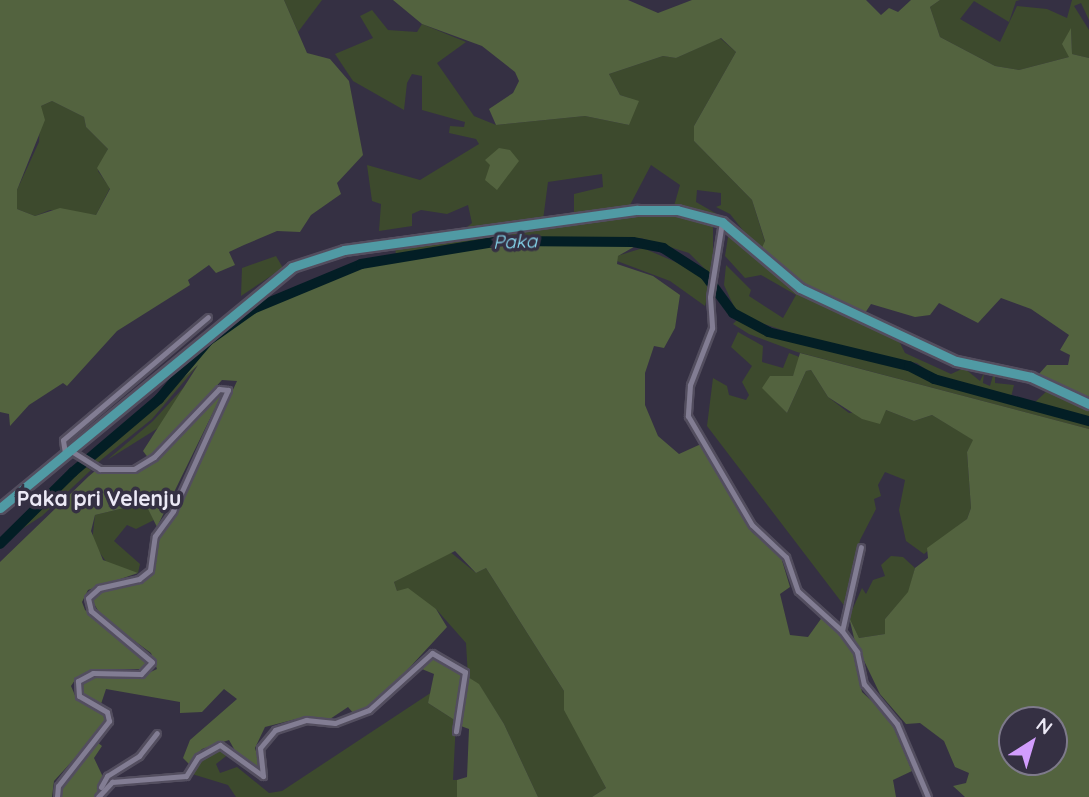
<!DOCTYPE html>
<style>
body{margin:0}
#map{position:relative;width:1089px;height:797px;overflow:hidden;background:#353043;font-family:Quicksand,sans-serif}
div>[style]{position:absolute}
.green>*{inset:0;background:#3d4a2d}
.forest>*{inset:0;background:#53633f}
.river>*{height:10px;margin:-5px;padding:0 5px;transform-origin:5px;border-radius:5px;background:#031e25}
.roads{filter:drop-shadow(2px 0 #534e5f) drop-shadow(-2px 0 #534e5f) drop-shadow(0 2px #534e5f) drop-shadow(0 -2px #534e5f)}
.minor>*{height:5px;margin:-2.5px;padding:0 2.5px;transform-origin:2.5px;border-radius:2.5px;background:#827d93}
.primary>*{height:9px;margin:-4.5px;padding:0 4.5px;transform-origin:4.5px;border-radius:4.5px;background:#509aa4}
span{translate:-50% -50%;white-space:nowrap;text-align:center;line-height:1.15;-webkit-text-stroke:7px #353043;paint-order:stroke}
.water-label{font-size:19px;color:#8adff7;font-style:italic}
.quarter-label{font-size:21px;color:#ece9f6;font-weight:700}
.north{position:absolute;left:998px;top:706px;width:70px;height:70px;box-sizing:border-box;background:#353043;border:2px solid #7e7a8b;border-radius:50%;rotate:37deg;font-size:19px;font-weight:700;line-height:28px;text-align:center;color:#ece9f6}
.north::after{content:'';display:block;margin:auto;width:24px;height:32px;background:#d29dfd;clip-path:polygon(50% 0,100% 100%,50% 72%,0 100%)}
</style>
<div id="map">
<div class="green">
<div style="clip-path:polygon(284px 0,322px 0,298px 32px)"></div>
<div style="clip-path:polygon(940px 0,1020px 0,1016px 1px,1009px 22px,974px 1px,960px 19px,1000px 42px,1017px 6px,1047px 9px,1067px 18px,1072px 0,1089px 0,1089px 20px,1081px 3px,1074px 6px,1089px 30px,1089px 58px,1072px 54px,1071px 29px,1069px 57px,1019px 70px,995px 66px,940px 37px,930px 7px)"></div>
<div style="clip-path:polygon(372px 10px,388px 30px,417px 32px,422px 24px,466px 42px,437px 63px,474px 116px,496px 125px,585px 116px,629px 125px,629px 98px,620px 95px,609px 74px,663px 56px,676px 58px,720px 38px,736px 52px,694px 126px,694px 141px,752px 200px,765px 242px,760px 252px,730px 214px,716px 207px,721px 205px,721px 193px,697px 190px,696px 202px,722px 217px,674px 206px,680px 185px,651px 165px,630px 205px,574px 214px,574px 194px,603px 187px,602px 174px,548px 182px,543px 220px,462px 231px,472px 223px,468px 205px,447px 214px,421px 210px,412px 214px,412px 226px,379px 231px,381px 204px,372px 201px,367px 165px,420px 180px,479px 144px,476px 139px,449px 133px,450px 126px,464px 127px,465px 122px,422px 110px,422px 76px,412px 74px,407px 83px,404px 110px,353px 81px,335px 54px,373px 38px,360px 16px)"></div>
<div style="clip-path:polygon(52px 101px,84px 117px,86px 127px,108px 149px,98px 171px,110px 188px,96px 215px,50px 210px,35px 216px,17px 209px,17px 190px,39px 142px,41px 106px)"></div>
<div style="clip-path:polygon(663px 212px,713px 225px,713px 277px,689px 253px,641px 238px,502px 238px,396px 255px,395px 247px)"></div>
<div style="clip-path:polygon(729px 231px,789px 286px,880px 330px,900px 343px,905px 353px,951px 374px,964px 368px,980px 381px,984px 373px,983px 383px,990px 386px,994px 372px,1016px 377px,995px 376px,995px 383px,1014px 385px,1011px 397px,936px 377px,917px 363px,842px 350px,749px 319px,736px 311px,724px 285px,726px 265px,751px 290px,749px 296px,783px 318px,796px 295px,761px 275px,745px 278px,725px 256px)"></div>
<div style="clip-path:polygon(643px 248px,694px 270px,710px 287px,705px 306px,670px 281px,617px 261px,617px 256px)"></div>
<div style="clip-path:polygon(276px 256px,283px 268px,241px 296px,242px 268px)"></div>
<div style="clip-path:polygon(737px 320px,779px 339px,908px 368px,927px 380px,999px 400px,1032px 405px,1049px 389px,1089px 407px,1089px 429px,797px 352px,749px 334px,733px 324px)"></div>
<div style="clip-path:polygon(738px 332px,763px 346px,762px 362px,783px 368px,789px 353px,802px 358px,793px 376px,768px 392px,787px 413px,806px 371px,811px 370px,828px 397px,849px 413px,886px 410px,914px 421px,932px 415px,974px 440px,967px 452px,971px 508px,967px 519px,924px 554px,906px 541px,899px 510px,905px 480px,885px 472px,878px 485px,881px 496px,874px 499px,876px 509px,860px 540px,846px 608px,707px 426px,713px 378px,727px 386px,729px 395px,746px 400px,749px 395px,742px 382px,752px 366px,731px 347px)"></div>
<div style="clip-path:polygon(198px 365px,152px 419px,96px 464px,91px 461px)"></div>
<div style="clip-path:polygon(184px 387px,163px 425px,107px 460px,153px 421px)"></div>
<div style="clip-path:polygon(84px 466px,91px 470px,42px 516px,14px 534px)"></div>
<div style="clip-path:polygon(145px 503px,154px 520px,136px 529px,127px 525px,114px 541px,140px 564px,138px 573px,110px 567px,92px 542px,95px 515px)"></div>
<div style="clip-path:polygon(449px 551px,476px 573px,486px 568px,564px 691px,565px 710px,606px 788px,592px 797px,538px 797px,504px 724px,479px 685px,468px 677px,466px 643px,436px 609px,397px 591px,394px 582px)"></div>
<div style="clip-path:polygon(891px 556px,903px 557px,915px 568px,909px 592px,885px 619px,885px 634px,859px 638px,849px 617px,862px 588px,866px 594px,873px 580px,885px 576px,881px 565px)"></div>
<div style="clip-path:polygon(432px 692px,428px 703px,456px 721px,453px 780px,457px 780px,457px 797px,236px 797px,228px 785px,192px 774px,202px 755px,219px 746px,230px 753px,216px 764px,220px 773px,237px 767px,269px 793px,282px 791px)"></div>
</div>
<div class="forest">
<div style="clip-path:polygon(evenodd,0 0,284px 0,307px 53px,330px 59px,349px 81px,363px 155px,337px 183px,341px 194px,311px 215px,300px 232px,277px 231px,244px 245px,229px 252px,235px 265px,216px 273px,209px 265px,188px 280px,190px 285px,117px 331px,67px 386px,63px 383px,29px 405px,10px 426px,9px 414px,0 412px,0 0,52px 101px,84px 117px,86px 127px,108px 149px,97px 168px,110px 189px,96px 215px,60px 208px,35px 216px,17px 209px,17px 190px,45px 120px,41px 106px,52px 101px)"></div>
<div style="clip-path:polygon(393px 0,628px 0,658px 13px,692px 0,866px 0,881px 15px,889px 8px,898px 12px,911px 0,940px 0,930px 7px,940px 37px,995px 66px,1019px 70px,1069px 57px,1062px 44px,1071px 28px,1072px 54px,1089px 58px,1089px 401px,1038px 375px,1047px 365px,1068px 365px,1070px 355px,1060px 350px,1069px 335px,1031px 309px,1001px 298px,978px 323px,939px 303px,930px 315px,915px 317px,871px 304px,865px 313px,799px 284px,760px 252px,765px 241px,752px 200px,694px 141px,694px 126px,736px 52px,721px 38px,676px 58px,663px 56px,609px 74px,620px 95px,639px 101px,629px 125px,585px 116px,496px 125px,489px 109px,513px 93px,519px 81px,515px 72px,482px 46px,422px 24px)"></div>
<div style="clip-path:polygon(499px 148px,510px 150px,519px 161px,497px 190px,485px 180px,490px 165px,485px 160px)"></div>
<div style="clip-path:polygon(498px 244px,639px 244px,618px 256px,617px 264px,653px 276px,680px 295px,675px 328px,664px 348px,654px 346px,645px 373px,645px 405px,658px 436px,679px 454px,701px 444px,752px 532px,781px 557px,790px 587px,780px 594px,790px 635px,808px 637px,823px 616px,852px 649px,862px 692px,890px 718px,912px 771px,893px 780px,896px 797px,592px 797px,606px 788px,564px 710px,564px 691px,486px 568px,476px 573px,455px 551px,394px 582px,397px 591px,408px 588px,436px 609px,447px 627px,386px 693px,361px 711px,354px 714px,348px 707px,327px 721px,304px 717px,265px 727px,255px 748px,262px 772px,242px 763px,229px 740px,202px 749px,189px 764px,183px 758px,190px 740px,237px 699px,224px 689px,202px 712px,180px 713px,180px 702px,106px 689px,101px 704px,80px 693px,86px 678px,142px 676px,157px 669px,151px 653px,102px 617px,91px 599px,104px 588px,154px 573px,155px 540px,179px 508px,237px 381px,222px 380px,149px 459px,143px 451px,198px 365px,169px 391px,210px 343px,276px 299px,358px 267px)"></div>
<div style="clip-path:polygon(evenodd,800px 353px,1089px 429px,1089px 797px,965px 797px,953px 786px,966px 783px,969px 773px,955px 767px,944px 741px,920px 723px,906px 724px,880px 694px,855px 642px,849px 617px,859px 638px,885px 634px,885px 619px,908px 592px,915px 568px,928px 558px,927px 548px,967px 519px,971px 508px,967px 452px,973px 440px,932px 415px,914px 421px,886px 410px,880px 424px,862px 419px,828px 397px,811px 370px,806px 371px,787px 413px,762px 388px,770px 376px,793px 376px,800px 353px,1012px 720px,1054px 720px,1054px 762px,1012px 762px,1012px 720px)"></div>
<div style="clip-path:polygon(224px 390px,157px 527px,145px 503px,95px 515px,91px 531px,103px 560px,138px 573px,88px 590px,82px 602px,85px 610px,149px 659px,149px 669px,96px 669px,75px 680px,71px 686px,77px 700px,100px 709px,107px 723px,54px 781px,52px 797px,0 797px,0 562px,89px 476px,95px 471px,132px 472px,149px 464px)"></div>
<div style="clip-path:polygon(433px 653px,462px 674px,456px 721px,428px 703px,434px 674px,417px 667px)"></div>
<div style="clip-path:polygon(468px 677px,479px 684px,504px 724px,538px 797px,457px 797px,457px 780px,467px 777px,469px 729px,458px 725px)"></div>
<div style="clip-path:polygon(97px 742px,102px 746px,94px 758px,103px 777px,96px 797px,59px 797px,62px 785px)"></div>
</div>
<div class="river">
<div style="left:0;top:544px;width:103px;rotate:-44.6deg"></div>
<div style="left:73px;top:472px;width:113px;rotate:-40.3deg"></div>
<div style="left:159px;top:399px;width:76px;rotate:-49.8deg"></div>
<div style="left:208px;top:341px;width:55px;rotate:-35.4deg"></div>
<div style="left:253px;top:309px;width:117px;rotate:-22.6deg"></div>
<div style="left:361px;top:264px;width:141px;rotate:-9.4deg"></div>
<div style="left:500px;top:241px;width:133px;rotate:0.4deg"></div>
<div style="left:633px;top:242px;width:31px;rotate:11deg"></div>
<div style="left:663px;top:248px;width:50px;rotate:32.7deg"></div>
<div style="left:705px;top:275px;width:47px;rotate:53.6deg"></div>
<div style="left:733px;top:313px;width:40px;rotate:28deg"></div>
<div style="left:768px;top:332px;width:145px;rotate:13.6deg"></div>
<div style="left:909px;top:366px;width:28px;rotate:27deg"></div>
<div style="left:934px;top:379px;width:161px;rotate:15.2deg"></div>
</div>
<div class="roads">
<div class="minor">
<div style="left:722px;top:222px;width:76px;rotate:99.1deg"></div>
<div style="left:710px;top:297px;width:31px;rotate:86deg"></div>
<div style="left:712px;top:328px;width:61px;rotate:111.1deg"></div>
<div style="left:690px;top:385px;width:31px;rotate:94deg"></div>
<div style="left:688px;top:416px;width:126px;rotate:59.6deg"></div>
<div style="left:752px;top:525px;width:47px;rotate:43.3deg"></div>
<div style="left:786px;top:557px;width:36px;rotate:71deg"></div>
<div style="left:798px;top:591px;width:59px;rotate:42.3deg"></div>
<div style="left:842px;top:631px;width:26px;rotate:54deg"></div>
<div style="left:857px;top:652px;width:33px;rotate:78deg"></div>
<div style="left:864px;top:684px;width:52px;rotate:50.5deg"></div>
<div style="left:897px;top:724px;width:79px;rotate:67deg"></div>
<div style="left:65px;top:453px;width:13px;rotate:-99deg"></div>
<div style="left:63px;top:440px;width:190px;rotate:-40.3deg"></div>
<div style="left:842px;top:631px;width:86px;rotate:-77.3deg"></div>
<div style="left:101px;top:787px;width:13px;rotate:-61deg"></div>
<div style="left:107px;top:776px;width:38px;rotate:-32deg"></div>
<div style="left:139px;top:756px;width:29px;rotate:-52deg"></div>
<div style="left:57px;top:797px;width:11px;rotate:-85deg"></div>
<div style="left:58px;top:786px;width:83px;rotate:-51.9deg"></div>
<div style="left:109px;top:721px;width:9px;rotate:-103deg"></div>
<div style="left:107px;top:712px;width:32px;rotate:-150deg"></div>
<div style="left:79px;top:696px;width:15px;rotate:-94deg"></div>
<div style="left:78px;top:681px;width:17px;rotate:-28deg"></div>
<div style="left:93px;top:673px;width:48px;rotate:1.2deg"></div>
<div style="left:141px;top:674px;width:16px;rotate:-47deg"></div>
<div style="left:152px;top:662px;width:80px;rotate:-140.1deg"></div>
<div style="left:91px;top:611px;width:13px;rotate:-103deg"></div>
<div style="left:88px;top:598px;width:15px;rotate:-42deg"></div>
<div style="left:99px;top:588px;width:41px;rotate:-12.7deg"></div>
<div style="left:139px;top:579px;width:14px;rotate:-39deg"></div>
<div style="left:150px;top:570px;width:34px;rotate:-82deg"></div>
<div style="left:155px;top:536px;width:31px;rotate:-54deg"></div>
<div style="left:173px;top:511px;width:133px;rotate:-65.6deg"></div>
<div style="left:228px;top:390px;width:9px;rotate:-174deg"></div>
<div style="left:219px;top:389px;width:94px;rotate:133.7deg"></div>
<div style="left:154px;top:457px;width:23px;rotate:149deg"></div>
<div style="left:134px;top:469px;width:34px;rotate:180deg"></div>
<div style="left:100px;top:469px;width:36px;rotate:-148deg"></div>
<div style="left:98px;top:797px;width:21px;rotate:-47deg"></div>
<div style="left:112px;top:782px;width:74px;rotate:-4.6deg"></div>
<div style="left:186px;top:776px;width:22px;rotate:-58deg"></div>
<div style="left:198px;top:757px;width:25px;rotate:-29deg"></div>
<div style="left:220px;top:745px;width:53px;rotate:35.8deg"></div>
<div style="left:263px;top:776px;width:28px;rotate:-96deg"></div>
<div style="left:260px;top:748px;width:23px;rotate:-50deg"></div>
<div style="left:275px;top:730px;width:33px;rotate:-18deg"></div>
<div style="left:306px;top:720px;width:29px;rotate:6deg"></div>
<div style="left:335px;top:723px;width:36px;rotate:-21deg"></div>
<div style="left:369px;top:710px;width:85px;rotate:-42.1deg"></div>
<div style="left:432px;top:653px;width:38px;rotate:30deg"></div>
<div style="left:465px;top:672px;width:60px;rotate:98.7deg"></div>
</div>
<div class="primary">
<div style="left:0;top:508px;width:379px;rotate:-39.5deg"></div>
<div style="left:292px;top:267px;width:55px;rotate:-18.1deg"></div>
<div style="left:344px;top:250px;width:296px;rotate:-7.8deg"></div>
<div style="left:637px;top:210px;width:40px"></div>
<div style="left:677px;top:210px;width:47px;rotate:14.9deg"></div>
<div style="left:722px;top:222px;width:102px;rotate:40.2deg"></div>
<div style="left:800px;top:288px;width:172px;rotate:25.1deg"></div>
<div style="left:956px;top:361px;width:77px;rotate:12deg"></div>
<div style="left:1031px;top:377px;width:64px;rotate:25deg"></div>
</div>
</div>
<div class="water-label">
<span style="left:515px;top:242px;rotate:-2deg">Paka</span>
</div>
<div class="quarter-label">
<span style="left:99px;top:498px">Paka pri Velenju</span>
</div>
<div class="north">N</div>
</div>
